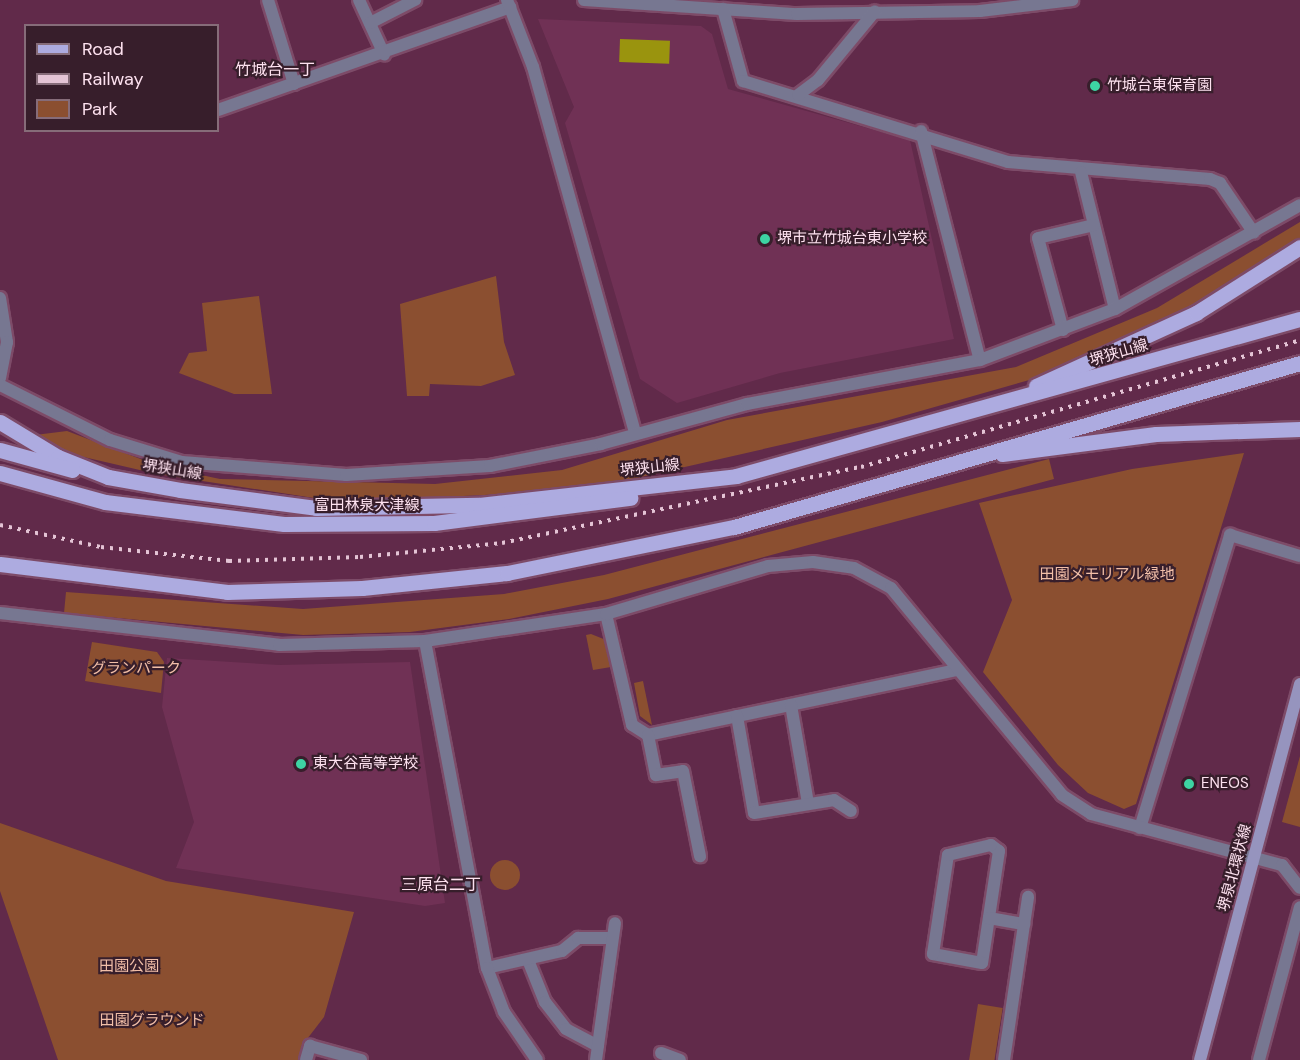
<!DOCTYPE html>
<meta charset="utf-8">
<style>
body{margin:0}
#map{position:relative;width:1300px;height:1060px;overflow:hidden;background:#612a4a;font-family:"DM Sans","Noto Sans JP",sans-serif}
div>[style]{position:absolute}
.built>*{inset:0;background:#703155}
.green>*{inset:0;background:#8b4f30;transform-origin:0 0}
.round{border-radius:50%}
.water>*{inset:0;background:#9a940e;transform-origin:0 0}
.roads{filter:drop-shadow(2px 0 #7d4b68) drop-shadow(-2px 0 #7d4b68) drop-shadow(0 2px #7d4b68) drop-shadow(0 -2px #7d4b68)}
.minor>*{height:12px;margin:-6px;padding:0 6px;transform-origin:6px;border-radius:6px;background:#777791}
.tertiary>*{height:12px;margin:-6px;padding:0 6px;transform-origin:6px;border-radius:6px;background:#777791}
.secondary>*{height:12px;margin:-6px;padding:0 6px;transform-origin:6px;border-radius:6px;background:#9694be}
.primary>*{height:15px;margin:-7.5px;padding:0 7.5px;transform-origin:7.5px;border-radius:7.5px;background:#adabe0}
.rail>*{height:4px;margin-top:-2px;transform-origin:0;background:repeating-linear-gradient(90deg,#e4c4d5 0 3px,transparent 0 9px)}
.dots>*{width:16px;height:16px;translate:-50% -50%;box-sizing:border-box;border:3px solid #371e2b;border-radius:50%}
span{translate:-50% -50%;white-space:nowrap;text-align:center;line-height:1.15;-webkit-text-stroke:4.5px #371e2b;paint-order:stroke}
.poi-label{font-size:15px;color:#fde1ef}
.left{translate:0 -50%;text-align:left}
.street-label{font-size:15px;color:#fde1ef}
.park-label{font-size:15px;color:#f2bfa8}
.neighbourhood-label{font-size:16px;color:#fde1ef}
.legend{position:absolute;left:24px;top:24px;width:195px;height:108px;box-sizing:border-box;background:#371e2b;border:2px solid #866c79;margin:0;padding:8px 10px;list-style:none;font-size:18px;color:#fde1ef}
.legend li{display:flex;align-items:center;gap:12px;height:30px}
.legend b{width:30px;border:2px solid #866c79}
</style>
<div id="map">
<div class="built">
<div style="clip-path:polygon(538px 19px,701px 26px,712px 34px,728px 89px,910px 140px,954px 339px,780px 373px,677px 403px,640px 379px,565px 123px,574px 107px)"></div>
<div style="clip-path:polygon(167px 658px,279px 665px,410px 662px,445px 903px,425px 906px,176px 868px,194px 822px,162px 707px)"></div>
</div>
<div class="green">
<div style="clip-path:polygon(1300px 222px,1300px 242px,1163px 323px,1054px 373px,882px 422px,632px 479px,527px 493px,340px 502px,157px 474px,75px 455px,35px 435px,67px 431px,159px 466px,220px 479px,435px 484px,562px 470px,727px 420px,1016px 367px,1157px 308px)"></div>
<div style="clip-path:polygon(496px 276px,504px 342px,515px 375px,481px 386px,430px 384px,429px 396px,407px 396px,400px 304px)"></div>
<div style="clip-path:polygon(259px 296px,272px 394px,234px 394px,179px 373px,189px 353px,207px 351px,202px 303px)"></div>
<div style="clip-path:polygon(1244px 453px,1136px 804px,1124px 809px,1088px 793px,1058px 765px,983px 672px,1012px 600px,979px 503px,1132px 469px)"></div>
<div style="clip-path:polygon(1049px 459px,1054px 479px,608px 599px,509px 619px,410px 632px,303px 635px,64px 613px,66px 592px,303px 609px,504px 594px,604px 575px)"></div>
<div style="clip-path:polygon(591px 634px,606px 640px,611px 667px,593px 670px,586px 635px)"></div>
<div style="clip-path:polygon(92px 642px,157px 652px,164px 662px,161px 693px,85px 681px)"></div>
<div style="clip-path:polygon(643px 681px,652px 725px,640px 716px,634px 683px)"></div>
<div style="clip-path:polygon(1300px 756px,1300px 827px,1282px 822px)"></div>
<div style="clip-path:polygon(0 823px,166px 881px,354px 912px,324px 1017px,304px 1043px,300px 1060px,58px 1060px,0 891px)"></div>
<div class="round" style="left:490px;top:860px;width:30px;height:30px"></div>
<div style="left:978px;top:1004px;width:25px;height:57px;rotate:9deg"></div>
</div>
<div class="water">
<div style="left:620px;top:39px;width:50px;height:23px;rotate:2deg"></div>
</div>
<div class="roads">
<div class="minor">
<div style="left:268px;top:0;width:88px;rotate:72.8deg"></div>
<div style="left:359px;top:0;width:60px;rotate:65.2deg"></div>
<div style="left:584px;top:0;width:213px;rotate:3.8deg"></div>
<div style="left:797px;top:14px;width:183px;rotate:-0.9deg"></div>
<div style="left:980px;top:11px;width:93px;rotate:-6.8deg"></div>
<div style="left:723px;top:9px;width:75px;rotate:74.5deg"></div>
<div style="left:743px;top:81px;width:277px;rotate:17deg"></div>
<div style="left:1008px;top:162px;width:203px;rotate:4.8deg"></div>
<div style="left:1210px;top:179px;width:11px;rotate:22deg"></div>
<div style="left:1220px;top:183px;width:60px;rotate:55.8deg"></div>
<div style="left:370px;top:23px;width:51px;rotate:-27.1deg"></div>
<div style="left:798px;top:95px;width:25px;rotate:-37deg"></div>
<div style="left:818px;top:80px;width:89px;rotate:-50.4deg"></div>
<div style="left:218px;top:110px;width:310px;rotate:-19.4deg"></div>
<div style="left:921px;top:131px;width:236px;rotate:75.6deg"></div>
<div style="left:1081px;top:172px;width:141px;rotate:76.1deg"></div>
<div style="left:1063px;top:330px;width:95px;rotate:-105.2deg"></div>
<div style="left:1038px;top:238px;width:57px;rotate:-13.1deg"></div>
<div style="left:606px;top:614px;width:114px;rotate:76.8deg"></div>
<div style="left:632px;top:725px;width:19px;rotate:32deg"></div>
<div style="left:648px;top:735px;width:316px;rotate:-11.9deg"></div>
<div style="left:791px;top:705px;width:99px;rotate:80.2deg"></div>
<div style="left:737px;top:716px;width:98px;rotate:80.1deg"></div>
<div style="left:754px;top:813px;width:81px;rotate:-9.2deg"></div>
<div style="left:834px;top:800px;width:20px;rotate:33deg"></div>
<div style="left:648px;top:735px;width:41px;rotate:78.7deg"></div>
<div style="left:656px;top:775px;width:27px;rotate:-8deg"></div>
<div style="left:683px;top:771px;width:87px;rotate:78.7deg"></div>
<div style="left:1140px;top:828px;width:307px;rotate:-72.9deg"></div>
<div style="left:1230px;top:535px;width:73px;rotate:16.7deg"></div>
<div style="left:991px;top:845px;width:10px;rotate:37deg"></div>
<div style="left:999px;top:851px;width:113px;rotate:98.6deg"></div>
<div style="left:982px;top:963px;width:50px;rotate:-169.6deg"></div>
<div style="left:933px;top:954px;width:100px;rotate:-81.4deg"></div>
<div style="left:948px;top:855px;width:44px;rotate:-13.1deg"></div>
<div style="left:989px;top:918px;width:36px;rotate:10deg"></div>
<div style="left:528px;top:960px;width:45px;rotate:68deg"></div>
<div style="left:545px;top:1002px;width:34px;rotate:52deg"></div>
<div style="left:566px;top:1029px;width:36px;rotate:28deg"></div>
<div style="left:487px;top:968px;width:77px;rotate:-12.8deg"></div>
<div style="left:562px;top:951px;width:21px;rotate:-39deg"></div>
<div style="left:578px;top:938px;width:34px"></div>
<div style="left:661px;top:1053px;width:20px;rotate:20deg"></div>
<div style="left:306px;top:1060px;width:15px;rotate:-74deg"></div>
<div style="left:310px;top:1046px;width:53px;rotate:15.4deg"></div>
<div style="left:596px;top:1060px;width:138px;rotate:-82.1deg"></div>
<div style="left:1004px;top:1060px;width:165px;rotate:-81.6deg"></div>
</div>
<div class="tertiary">
<div style="left:507px;top:0;width:72px;rotate:68.8deg"></div>
<div style="left:533px;top:67px;width:380px;rotate:74.4deg"></div>
<div style="left:0;top:298px;width:45px;rotate:81deg"></div>
<div style="left:7px;top:342px;width:37px;rotate:101deg"></div>
<div style="left:0;top:385px;width:123px;rotate:26.6deg"></div>
<div style="left:110px;top:440px;width:75px;rotate:17deg"></div>
<div style="left:182px;top:462px;width:165px;rotate:4.5deg"></div>
<div style="left:346px;top:475px;width:144px;rotate:-3.6deg"></div>
<div style="left:490px;top:466px;width:113px;rotate:-11.2deg"></div>
<div style="left:601px;top:444px;width:151px;rotate:-15.3deg"></div>
<div style="left:747px;top:404px;width:237px;rotate:-10.7deg"></div>
<div style="left:980px;top:360px;width:144px;rotate:-20.7deg"></div>
<div style="left:1115px;top:309px;width:212px;rotate:-29.3deg"></div>
<div style="left:0;top:613px;width:281px;rotate:6.5deg"></div>
<div style="left:279px;top:645px;width:146px;rotate:-1.6deg"></div>
<div style="left:425px;top:641px;width:183px;rotate:-8.5deg"></div>
<div style="left:606px;top:614px;width:169px;rotate:-16.5deg"></div>
<div style="left:768px;top:566px;width:45px;rotate:-5.1deg"></div>
<div style="left:813px;top:562px;width:41px;rotate:8.3deg"></div>
<div style="left:854px;top:568px;width:42px;rotate:28.4deg"></div>
<div style="left:891px;top:588px;width:268px;rotate:50.4deg"></div>
<div style="left:1062px;top:795px;width:35px;rotate:33deg"></div>
<div style="left:1091px;top:814px;width:198px;rotate:15deg"></div>
<div style="left:1282px;top:865px;width:29px;rotate:52deg"></div>
<div style="left:425px;top:641px;width:333px;rotate:79.3deg"></div>
<div style="left:487px;top:968px;width:47px;rotate:68.9deg"></div>
<div style="left:504px;top:1012px;width:58px;rotate:55.5deg"></div>
<div style="left:1259px;top:1060px;width:158px;rotate:-75deg"></div>
</div>
<div class="secondary">
<div style="left:1200px;top:1060px;width:389px;rotate:-75.1deg"></div>
</div>
<div class="primary">
<div style="left:1036px;top:386px;width:176px;rotate:-24.5deg"></div>
<div style="left:1196px;top:313px;width:123px;rotate:-32.4deg"></div>
<div style="left:0;top:422px;width:68px;rotate:31.1deg"></div>
<div style="left:58px;top:457px;width:54px;rotate:21.8deg"></div>
<div style="left:108px;top:477px;width:73px;rotate:10.2deg"></div>
<div style="left:180px;top:490px;width:137px;rotate:7.5deg"></div>
<div style="left:316px;top:508px;width:163px;rotate:-1.1deg"></div>
<div style="left:479px;top:505px;width:259px;rotate:-6.4deg"></div>
<div style="left:736px;top:476px;width:585px;rotate:-15.56deg"></div>
<div style="left:0;top:450px;width:75px;rotate:15.5deg"></div>
<div style="left:1002px;top:454px;width:155px;rotate:-7.4deg"></div>
<div style="left:1156px;top:434px;width:144px;rotate:-2deg"></div>
<div style="left:0;top:473px;width:109px;rotate:15.4deg"></div>
<div style="left:105px;top:502px;width:180px;rotate:7deg"></div>
<div style="left:284px;top:524px;width:150px;rotate:-0.4deg"></div>
<div style="left:434px;top:523px;width:198px;rotate:-7.3deg"></div>
<div style="left:0;top:564px;width:229px;rotate:7deg"></div>
<div style="left:227px;top:592px;width:135px;rotate:-1.7deg"></div>
<div style="left:362px;top:588px;width:146px;rotate:-5.9deg"></div>
<div style="left:507px;top:573px;width:232px;rotate:-11.5deg"></div>
<div style="left:734px;top:527px;width:589px;rotate:-16.16deg"></div>
</div>
</div>
<div class="rail">
<div style="left:0;top:525px;width:103px;rotate:12.3deg"></div>
<div style="left:101px;top:547px;width:129px;rotate:6.2deg"></div>
<div style="left:229px;top:561px;width:131px;rotate:-1.7deg"></div>
<div style="left:360px;top:557px;width:143px;rotate:-5.6deg"></div>
<div style="left:502px;top:543px;width:367px;rotate:-12deg"></div>
<div style="left:861px;top:467px;width:457px;rotate:-16.1deg"></div>
</div>
<div class="dots">
<div style="left:1095px;top:86px;background:#3dd4a3"></div>
<div style="left:765px;top:239px;background:#3dd4a3"></div>
<div style="left:301px;top:764px;background:#3dd4a3"></div>
<div style="left:1189px;top:784px;background:#3dd4a3"></div>
</div>
<div class="poi-label">
<span class="left" style="left:1107px;top:86px">竹城台東保育園</span>
<span class="left" style="left:777px;top:239px">堺市立竹城台東小学校</span>
<span class="left" style="left:313px;top:764px">東大谷高等学校</span>
<span class="left" style="left:1201px;top:784px">ENEOS</span>
</div>
<div class="street-label">
<span style="left:1119px;top:353px;rotate:-16deg">堺狭山線</span>
<span style="left:650px;top:468px;rotate:-6deg">堺狭山線</span>
<span style="left:172px;top:470px;rotate:9deg">堺狭山線</span>
<span style="left:367px;top:506px">富田林泉大津線</span>
<span style="left:1235px;top:868px;rotate:-75deg">堺泉北環状線</span>
</div>
<div class="park-label">
<span style="left:1107px;top:575px">田園メモリアル緑地</span>
<span style="left:136px;top:669px">グランパーク</span>
<span style="left:129px;top:967px">田園公園</span>
<span style="left:152px;top:1021px">田園グラウンド</span>
</div>
<div class="neighbourhood-label">
<span style="left:275px;top:70px">竹城台一丁</span>
<span style="left:441px;top:885px">三原台二丁</span>
</div>
<ul class="legend">
<li><b style="height:8px;background:#adabe0"></b>Road</li>
<li><b style="height:8px;background:#e4c4d5"></b>Railway</li>
<li><b style="height:16px;background:#8b4f30"></b>Park</li>
</ul>
</div>
